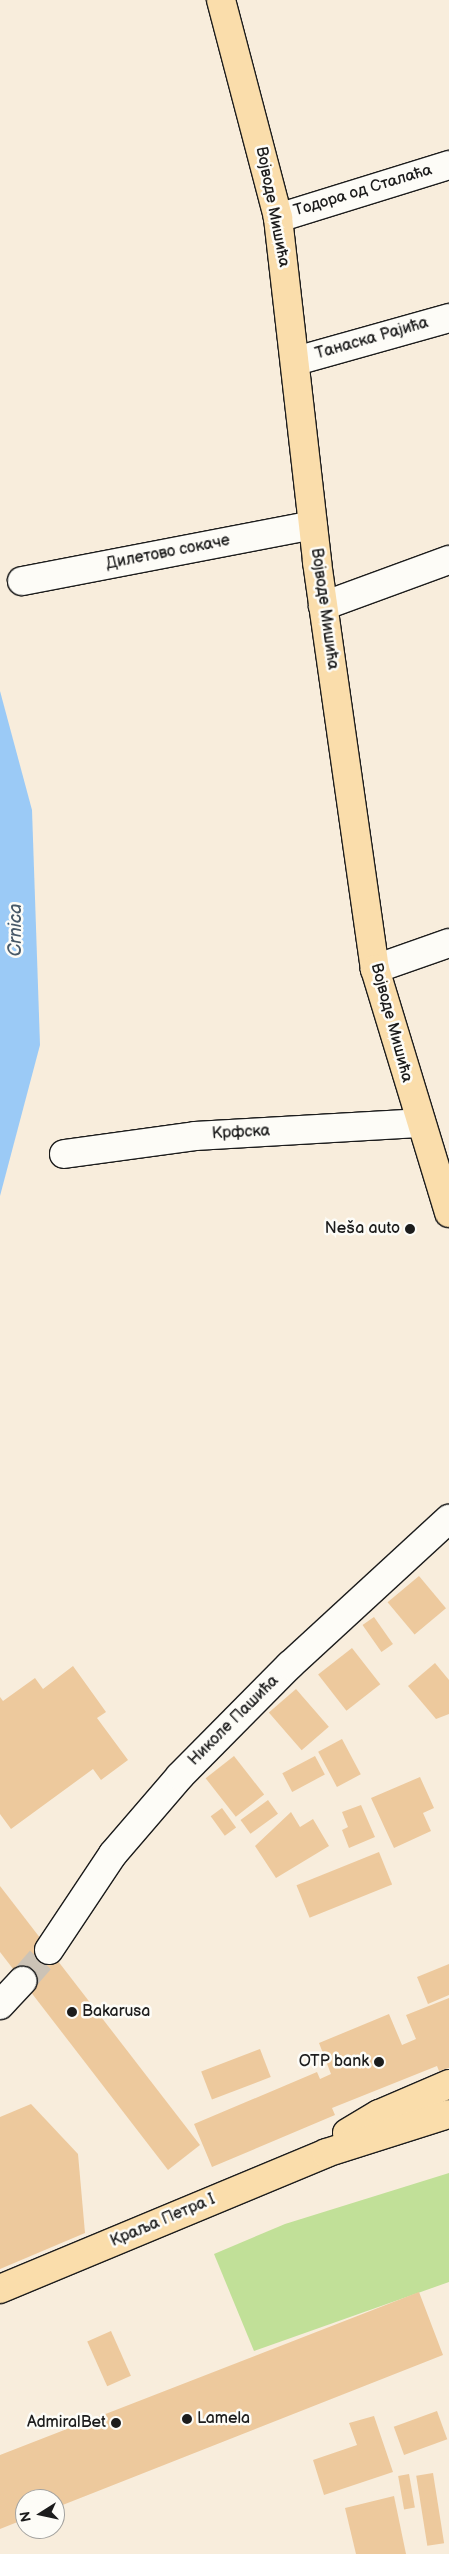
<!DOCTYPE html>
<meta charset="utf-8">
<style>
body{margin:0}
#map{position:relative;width:449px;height:2554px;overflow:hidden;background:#f8eddc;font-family:"Balsamiq Sans",sans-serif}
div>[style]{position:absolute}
.green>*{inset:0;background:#c1e098}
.water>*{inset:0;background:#9bcaf6}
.building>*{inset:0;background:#edc99d;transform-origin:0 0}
.minor-tunnel>*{height:28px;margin-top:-14px;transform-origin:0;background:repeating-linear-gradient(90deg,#ccc3b6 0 28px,transparent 0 42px)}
.roads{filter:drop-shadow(1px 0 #1c1c1c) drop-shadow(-1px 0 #1c1c1c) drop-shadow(0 1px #1c1c1c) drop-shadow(0 -1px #1c1c1c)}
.minor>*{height:28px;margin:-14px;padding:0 14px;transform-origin:14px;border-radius:14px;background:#fdfcf7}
.major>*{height:28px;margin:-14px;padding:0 14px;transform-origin:14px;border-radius:14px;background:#faddab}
.dots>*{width:14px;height:14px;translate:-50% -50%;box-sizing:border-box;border:2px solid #fdfcf7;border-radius:50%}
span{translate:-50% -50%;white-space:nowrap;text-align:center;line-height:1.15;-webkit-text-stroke:5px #fdfcf7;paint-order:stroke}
.street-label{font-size:16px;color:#1c1c1c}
.poi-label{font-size:16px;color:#1c1c1c}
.right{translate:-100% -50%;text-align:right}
.left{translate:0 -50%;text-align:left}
.water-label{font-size:18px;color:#485968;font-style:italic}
.north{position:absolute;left:15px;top:2489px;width:50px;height:50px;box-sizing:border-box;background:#fdfcf7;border:1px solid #a3a29f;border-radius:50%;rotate:260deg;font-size:14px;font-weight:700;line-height:20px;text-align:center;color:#1c1c1c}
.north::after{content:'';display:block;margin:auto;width:18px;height:22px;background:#1c1c1c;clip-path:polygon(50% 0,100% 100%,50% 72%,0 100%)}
</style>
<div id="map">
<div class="green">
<div style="clip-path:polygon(449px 2173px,449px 2282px,254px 2351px,214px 2254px,285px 2224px)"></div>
</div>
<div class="water">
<div style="clip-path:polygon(0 691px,32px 810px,40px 1045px,0 1196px)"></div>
</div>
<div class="building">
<div style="left:419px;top:1576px;width:42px;height:41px;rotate:50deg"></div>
<div style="left:374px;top:1617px;width:33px;height:14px;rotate:55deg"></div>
<div style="left:352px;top:1648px;width:46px;height:43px;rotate:52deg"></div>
<div style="clip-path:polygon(435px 1663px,449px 1680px,449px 1714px,436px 1719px,408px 1686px)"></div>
<div style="clip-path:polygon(73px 1666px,106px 1712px,97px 1718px,128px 1760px,101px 1780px,93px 1769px,11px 1829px,0 1814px,0 1697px,3px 1701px,35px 1678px,43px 1689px)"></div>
<div style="left:296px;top:1689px;width:50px;height:36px;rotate:49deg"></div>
<div style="left:342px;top:1739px;width:40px;height:27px;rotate:62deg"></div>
<div style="left:234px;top:1756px;width:49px;height:36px;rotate:52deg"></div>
<div style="left:315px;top:1756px;width:21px;height:37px;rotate:62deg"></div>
<div style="clip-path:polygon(420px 1777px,434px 1808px,423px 1813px,431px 1831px,394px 1848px,371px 1798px)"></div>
<div style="left:268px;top:1800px;width:17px;height:34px;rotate:54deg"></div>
<div style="clip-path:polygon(361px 1805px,375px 1837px,349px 1848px,342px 1830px,348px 1827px,342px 1812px)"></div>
<div style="left:222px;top:1808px;width:24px;height:14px;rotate:54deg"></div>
<div style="clip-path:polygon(291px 1812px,300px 1827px,313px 1819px,329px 1846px,276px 1878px,255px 1846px)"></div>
<div style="left:379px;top:1852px;width:35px;height:89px;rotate:68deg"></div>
<div style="clip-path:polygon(0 1886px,200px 2145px,168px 2170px,0 1952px)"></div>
<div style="clip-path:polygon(449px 1964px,449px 1995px,428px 2004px,417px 1977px)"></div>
<div style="clip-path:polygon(449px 1998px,449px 2068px,439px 2071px,437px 2066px,332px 2108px,335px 2115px,212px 2167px,194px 2124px,317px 2072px,320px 2079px,331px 2074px,319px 2043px,389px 2014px,402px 2045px,416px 2039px,406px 2015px)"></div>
<div style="left:260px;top:2049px;width:30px;height:63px;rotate:69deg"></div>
<div style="clip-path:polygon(31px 2104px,78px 2154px,85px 2233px,0 2269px,0 2117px)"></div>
<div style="clip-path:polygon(419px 2292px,443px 2355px,55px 2508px,55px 2499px,25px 2499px,25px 2519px,0 2529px,0 2455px)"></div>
<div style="left:111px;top:2331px;width:49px;height:26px;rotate:66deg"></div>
<div style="left:437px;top:2411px;width:30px;height:46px;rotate:70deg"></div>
<div style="clip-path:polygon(374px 2416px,393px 2472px,324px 2495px,313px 2460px,357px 2445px,349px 2423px)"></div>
<div style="left:433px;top:2473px;width:71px;height:17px;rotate:81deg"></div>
<div style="left:409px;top:2474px;width:34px;height:11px;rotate:80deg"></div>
<div style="clip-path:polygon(394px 2496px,406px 2554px,356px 2554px,345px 2508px)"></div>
</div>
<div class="minor-tunnel">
<div style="left:22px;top:1981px;width:41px;rotate:-48.9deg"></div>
</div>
<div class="roads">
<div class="minor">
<div style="left:278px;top:218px;width:179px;rotate:-17.2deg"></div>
<div style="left:296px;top:361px;width:159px;rotate:-15.7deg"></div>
<div style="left:22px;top:581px;width:296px;rotate:-10.9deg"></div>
<div style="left:323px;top:606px;width:134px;rotate:-20.1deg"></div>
<div style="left:375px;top:969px;width:78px;rotate:-19.4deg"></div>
<div style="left:64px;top:1154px;width:132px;rotate:-7.8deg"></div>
<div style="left:195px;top:1136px;width:224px;rotate:-3.3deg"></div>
<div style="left:49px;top:1950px;width:115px;rotate:-56.3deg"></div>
<div style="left:113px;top:1854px;width:103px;rotate:-49.3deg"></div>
<div style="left:180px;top:1776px;width:156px;rotate:-45.3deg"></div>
<div style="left:290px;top:1665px;width:216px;rotate:-42.6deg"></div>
<div style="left:0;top:2005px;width:33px;rotate:-47deg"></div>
</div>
<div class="major">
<div style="left:221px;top:0;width:225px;rotate:75.3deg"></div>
<div style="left:278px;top:218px;width:346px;rotate:83.5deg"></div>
<div style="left:317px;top:562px;width:411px;rotate:81.9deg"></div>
<div style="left:375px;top:969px;width:255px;rotate:73.1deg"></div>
<div style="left:347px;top:2133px;width:37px;rotate:-31deg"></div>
<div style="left:379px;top:2114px;width:76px;rotate:-23.2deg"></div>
<div style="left:0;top:2289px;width:353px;rotate:-22.6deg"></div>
<div style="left:326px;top:2153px;width:129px;rotate:-17.6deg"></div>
</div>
</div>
<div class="dots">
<div style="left:410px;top:1229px;background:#1c1c1c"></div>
<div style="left:72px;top:2012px;background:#1c1c1c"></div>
<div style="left:379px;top:2062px;background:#1c1c1c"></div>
<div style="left:187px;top:2419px;background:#1c1c1c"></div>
<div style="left:116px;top:2423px;background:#1c1c1c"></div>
</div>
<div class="street-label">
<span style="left:363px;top:191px;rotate:-17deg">Тодора од Сталаћа</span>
<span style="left:272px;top:207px;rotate:79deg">Војводе Мишића</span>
<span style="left:372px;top:339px;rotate:-16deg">Танаска Рајића</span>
<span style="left:168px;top:553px;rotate:-11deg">Дилетово сокаче</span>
<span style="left:324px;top:609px;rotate:82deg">Војводе Мишића</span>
<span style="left:391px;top:1023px;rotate:75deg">Војводе Мишића</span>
<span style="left:241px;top:1133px;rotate:-3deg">Крфска</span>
<span style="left:234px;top:1721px;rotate:-45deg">Николе Пашића</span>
<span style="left:163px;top:2221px;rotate:-23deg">Краља Петра I</span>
</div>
<div class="poi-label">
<span class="right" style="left:400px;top:1229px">Neša auto</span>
<span class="left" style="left:82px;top:2012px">Bakarusa</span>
<span class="right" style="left:369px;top:2062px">OTP bank</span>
<span class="left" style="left:197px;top:2419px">Lamela</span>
<span class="right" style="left:106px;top:2423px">AdmiralBet</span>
</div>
<div class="water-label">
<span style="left:16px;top:930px;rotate:-90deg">Crnica</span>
</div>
<div class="north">N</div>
</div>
